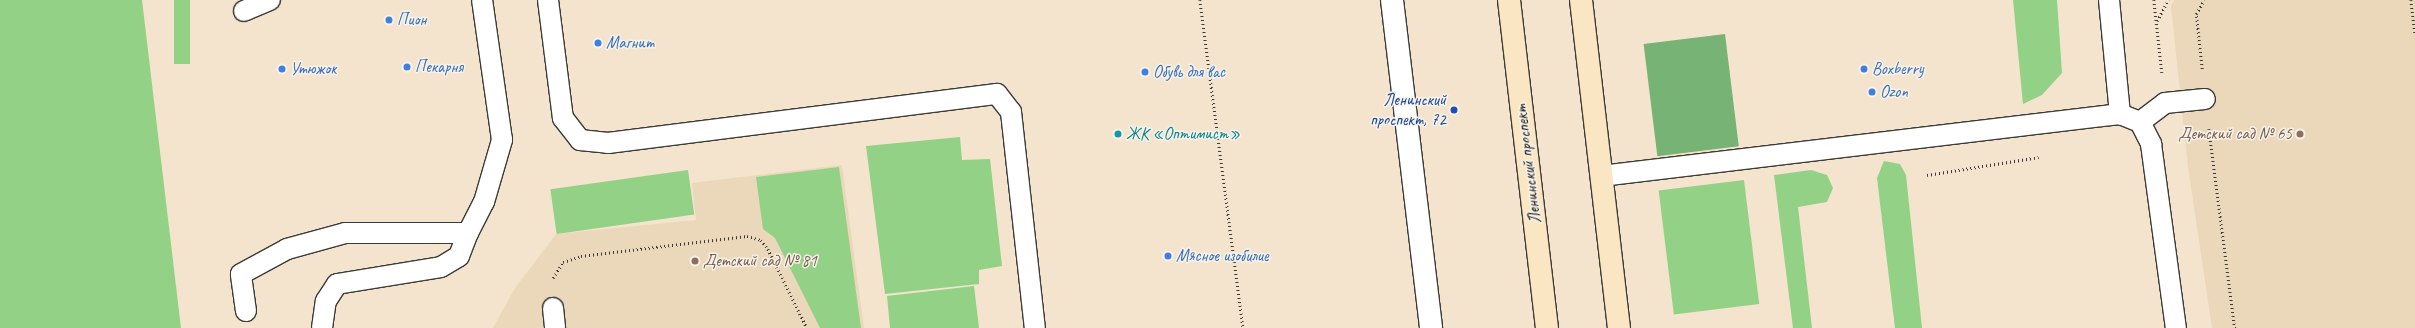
<!DOCTYPE html>
<meta charset="utf-8">
<style>
body{margin:0}
#map{position:relative;width:2415px;height:328px;overflow:hidden;background:#f4e4cd;font-family:Caveat,sans-serif}
div>[style]{position:absolute}
.built>*{inset:0;background:#ebd8ba}
.green>*{inset:0;background:#93d187;transform-origin:0 0}
.forest>*{inset:0;background:#76b374;transform-origin:0 0}
.path>*{height:2.5px;margin-top:-1.25px;transform-origin:0;background:repeating-linear-gradient(90deg,#3c3a37 0 1px,transparent 0 4px)}
.roads{filter:drop-shadow(1px 0 #3c3a37) drop-shadow(-1px 0 #3c3a37) drop-shadow(0 1px #3c3a37) drop-shadow(0 -1px #3c3a37)}
.service>*{height:20px;margin:-10px;padding:0 10px;transform-origin:10px;border-radius:10px;background:#fff}
.minor>*{height:22px;margin:-11px;padding:0 11px;transform-origin:11px;border-radius:11px;background:#fff}
.secondary>*{height:22px;margin:-11px;padding:0 11px;transform-origin:11px;border-radius:11px;background:#fbe6c4}
.dots>*{width:11px;height:11px;translate:-50% -50%;box-sizing:border-box;border:2px solid #f7f3e8;border-radius:50%}
span{translate:-50% -50%;white-space:nowrap;text-align:center;line-height:1.15;-webkit-text-stroke:3px #f7f3e8;paint-order:stroke}
.shop-label{font-size:17px;color:#366cbe}
.left{translate:0 -50%;text-align:left}
.transit-label{font-size:17px;color:#164399}
.right{translate:-100% -50%;text-align:right}
.culture-label{font-size:17px;color:#0d838f}
.education-label{font-size:17px;color:#785e54}
.street-label{font-size:17px;color:#1c1c1c}
</style>
<div id="map">
<div class="built">
<div style="clip-path:polygon(2174px 0,2415px 0,2415px 328px,2212px 328px,2188px 167px,2171px 6px)"></div>
<div style="clip-path:polygon(842px 165px,864px 328px,493px 328px,515px 288px,556px 234px,696px 220px,692px 183px)"></div>
</div>
<div class="green">
<div style="clip-path:polygon(0 0,142px 0,181px 328px,0 328px)"></div>
<div style="left:174px;top:0;width:16px;height:64px"></div>
<div style="clip-path:polygon(2013px 0,2057px 0,2062px 73px,2042px 95px,2023px 104px)"></div>
<div style="clip-path:polygon(960px 137px,962px 160px,990px 159px,1002px 266px,979px 270px,979px 284px,885px 294px,866px 146px)"></div>
<div style="clip-path:polygon(1884px 161px,1900px 164px,1906px 175px,1922px 328px,1895px 328px,1877px 178px)"></div>
<div style="clip-path:polygon(839px 167px,861px 328px,820px 328px,775px 238px,763px 229px,756px 177px)"></div>
<div style="left:688px;top:170px;width:45px;height:139px;rotate:82deg"></div>
<div style="clip-path:polygon(1811px 170px,1827px 175px,1833px 188px,1827px 202px,1798px 207px,1812px 328px,1793px 328px,1774px 175px)"></div>
<div style="left:1744px;top:180px;width:125px;height:86px;rotate:83deg"></div>
<div style="clip-path:polygon(974px 286px,979px 328px,890px 328px,887px 296px)"></div>
</div>
<div class="forest">
<div style="left:1725px;top:34px;width:113px;height:82px;rotate:83deg"></div>
</div>
<div class="path">
<div style="left:1200px;top:0;width:331px;rotate:82.5deg"></div>
<div style="left:2154px;top:0;width:73px;rotate:83.7deg"></div>
<div style="left:2411px;top:0;width:34px;rotate:83deg"></div>
<div style="left:2157px;top:21px;width:24px;rotate:-62deg"></div>
<div style="left:2202px;top:69px;width:55px;rotate:-96.2deg"></div>
<div style="left:2196px;top:14px;width:16px;rotate:-60deg"></div>
<div style="left:2209px;top:129px;width:201px;rotate:82.6deg"></div>
<div style="left:1927px;top:175px;width:113px;rotate:-9.1deg"></div>
<div style="left:553px;top:278px;width:19px;rotate:-58deg"></div>
<div style="left:563px;top:262px;width:19px;rotate:-18deg"></div>
<div style="left:581px;top:256px;width:167px;rotate:-6.9deg"></div>
<div style="left:747px;top:236px;width:15px;rotate:16deg"></div>
<div style="left:761px;top:240px;width:11px;rotate:52deg"></div>
<div style="left:768px;top:249px;width:88px;rotate:63.7deg"></div>
</div>
<div class="roads">
<div class="service">
<div style="left:548px;top:0;width:119px;rotate:82.8deg"></div>
<div style="left:563px;top:118px;width:28px;rotate:52deg"></div>
<div style="left:580px;top:140px;width:28px;rotate:6deg"></div>
<div style="left:608px;top:143px;width:392px;rotate:-7.2deg"></div>
<div style="left:997px;top:94px;width:23px;rotate:52deg"></div>
<div style="left:1011px;top:112px;width:217px;rotate:83.7deg"></div>
<div style="left:2109px;top:0;width:115px;rotate:84.5deg"></div>
<div style="left:244px;top:11px;width:28px;rotate:-23deg"></div>
<div style="left:2140px;top:122px;width:31px;rotate:-37deg"></div>
<div style="left:2165px;top:103px;width:40px;rotate:-5.7deg"></div>
<div style="left:1601px;top:176px;width:523px;rotate:-6.81deg"></div>
<div style="left:2120px;top:114px;width:22px;rotate:22deg"></div>
<div style="left:2140px;top:122px;width:25px;rotate:63deg"></div>
<div style="left:2151px;top:144px;width:186px;rotate:82.3deg"></div>
<div style="left:553px;top:308px;width:20px;rotate:84deg"></div>
<div style="left:246px;top:311px;width:37px;rotate:-98deg"></div>
<div style="left:241px;top:274px;width:52px;rotate:-28.5deg"></div>
<div style="left:287px;top:249px;width:60px;rotate:-15.4deg"></div>
<div style="left:345px;top:233px;width:123px"></div>
<div style="left:468px;top:233px;width:35px;rotate:-63deg"></div>
<div style="left:484px;top:202px;width:65px;rotate:-73.8deg"></div>
<div style="left:502px;top:140px;width:141px;rotate:-98.1deg"></div>
<div style="left:322px;top:328px;width:27px;rotate:-82deg"></div>
<div style="left:326px;top:301px;width:20px;rotate:-57deg"></div>
<div style="left:337px;top:284px;width:105px;rotate:-9.3deg"></div>
<div style="left:441px;top:267px;width:21px;rotate:-31deg"></div>
<div style="left:459px;top:256px;width:25px;rotate:-69deg"></div>
</div>
<div class="minor">
<div style="left:1392px;top:0;width:330px;rotate:83.2deg"></div>
</div>
<div class="secondary">
<div style="left:1509px;top:0;width:330px;rotate:83.4deg"></div>
<div style="left:1581px;top:0;width:330px;rotate:83.4deg"></div>
</div>
</div>
<div class="dots">
<div style="left:389px;top:20px;background:#3f7fe0"></div>
<div style="left:598px;top:43px;background:#3f7fe0"></div>
<div style="left:407px;top:67px;background:#3f7fe0"></div>
<div style="left:282px;top:69px;background:#3f7fe0"></div>
<div style="left:1864px;top:69px;background:#3f7fe0"></div>
<div style="left:1145px;top:72px;background:#3f7fe0"></div>
<div style="left:1872px;top:92px;background:#3f7fe0"></div>
<div style="left:1454px;top:110px;background:#1a4fb4"></div>
<div style="left:1118px;top:134px;background:#0f9aa8"></div>
<div style="left:2300px;top:134px;background:#8d6e63"></div>
<div style="left:1168px;top:256px;background:#3f7fe0"></div>
<div style="left:695px;top:261px;background:#8d6e63"></div>
</div>
<div class="shop-label">
<span class="left" style="left:397px;top:20px">Пион</span>
<span class="left" style="left:606px;top:43px">Магнит</span>
<span class="left" style="left:415px;top:67px">Пекарня</span>
<span class="left" style="left:290px;top:69px">Утюжок</span>
<span class="left" style="left:1872px;top:69px">Boxberry</span>
<span class="left" style="left:1153px;top:72px">Обувь для вас</span>
<span class="left" style="left:1880px;top:92px">Ozon</span>
<span class="left" style="left:1176px;top:256px">Мясное изобилие</span>
</div>
<div class="transit-label">
<span class="right" style="left:1446px;top:110px">Ленинский<br>проспект, 72</span>
</div>
<div class="culture-label">
<span class="left" style="left:1126px;top:134px">ЖК «Оптимист»</span>
</div>
<div class="education-label">
<span class="right" style="left:2292px;top:134px">Детский сад № 65</span>
<span class="left" style="left:703px;top:261px">Детский сад № 81</span>
</div>
<div class="street-label">
<span style="left:1528px;top:164px;rotate:-97deg">Ленинский проспект</span>
</div>
</div>
